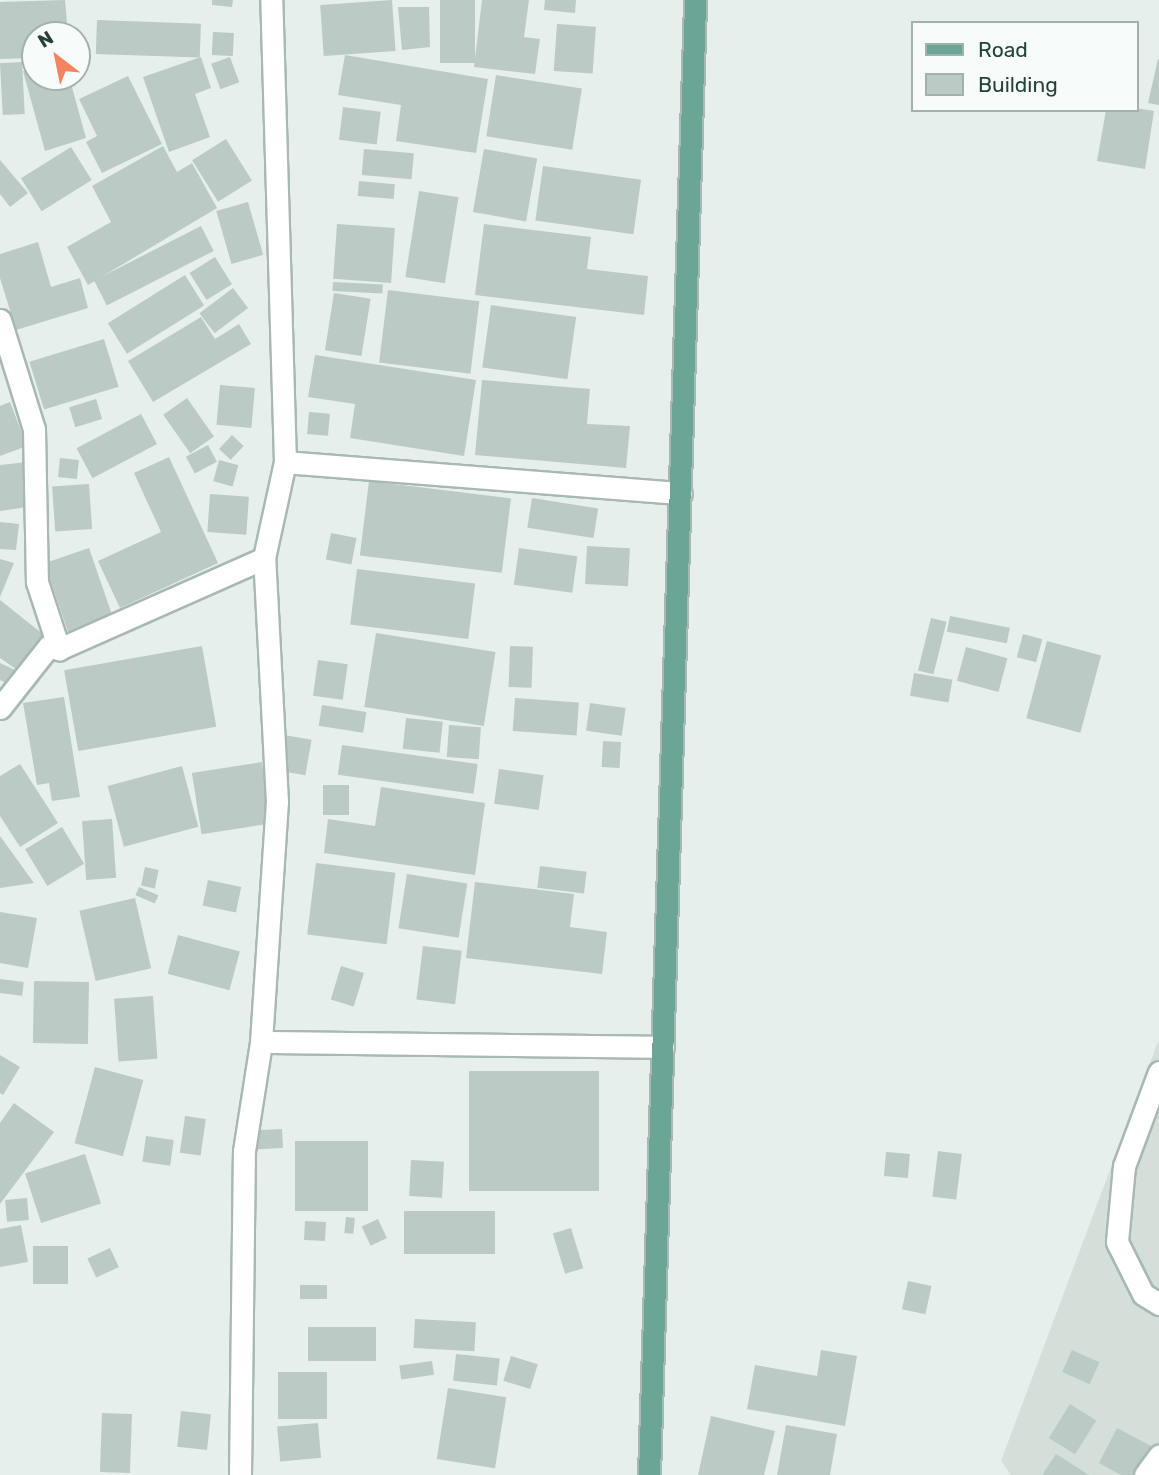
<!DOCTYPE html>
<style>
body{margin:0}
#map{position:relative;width:1159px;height:1475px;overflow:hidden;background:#e6efeb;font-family:Rubik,sans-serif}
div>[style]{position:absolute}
.built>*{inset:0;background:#d4dfda}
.building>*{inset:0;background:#bbcac4;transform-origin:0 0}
.roads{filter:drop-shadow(2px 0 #a8b8b2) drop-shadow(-2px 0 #a8b8b2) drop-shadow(0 2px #a8b8b2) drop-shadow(0 -2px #a8b8b2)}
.minor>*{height:21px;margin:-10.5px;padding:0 10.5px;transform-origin:10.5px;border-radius:10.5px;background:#fff}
.major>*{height:21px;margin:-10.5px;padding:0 10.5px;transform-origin:10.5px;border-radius:10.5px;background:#6aa596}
span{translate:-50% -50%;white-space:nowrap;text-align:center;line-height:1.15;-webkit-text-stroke:7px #f7fbf9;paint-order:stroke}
.legend{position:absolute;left:911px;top:21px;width:228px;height:91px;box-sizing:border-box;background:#f7fbf9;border:2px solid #a3b1ad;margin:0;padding:9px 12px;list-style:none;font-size:21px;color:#24423a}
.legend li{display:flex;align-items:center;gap:14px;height:35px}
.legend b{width:35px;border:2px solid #a3b1ad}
.north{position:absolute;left:21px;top:21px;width:70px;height:70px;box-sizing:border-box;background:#f7fbf9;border:2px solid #a3b1ad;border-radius:50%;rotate:328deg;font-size:19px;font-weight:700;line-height:28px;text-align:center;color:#24423a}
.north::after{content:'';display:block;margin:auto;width:24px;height:32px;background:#f4845f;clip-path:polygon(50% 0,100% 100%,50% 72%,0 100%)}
</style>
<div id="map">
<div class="built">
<div style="clip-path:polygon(1159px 1039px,1159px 1475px,1011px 1475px,1001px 1461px)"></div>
</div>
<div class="building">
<div style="clip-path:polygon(65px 0,68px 35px,35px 35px,35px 58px,0 59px,0 2px)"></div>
<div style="clip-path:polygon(212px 0,233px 0,232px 7px,212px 5px)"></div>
<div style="left:392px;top:0;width:51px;height:72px;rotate:86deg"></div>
<div style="left:440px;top:0;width:35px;height:63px"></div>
<div style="clip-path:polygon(482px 0,529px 0,524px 37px,540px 39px,535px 74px,474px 67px)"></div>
<div style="clip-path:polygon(545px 0,576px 0,575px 13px,544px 10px)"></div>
<div style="clip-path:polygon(398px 7px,429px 7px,430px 47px,402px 50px)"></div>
<div style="left:97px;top:20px;width:104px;height:34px;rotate:2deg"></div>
<div style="left:557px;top:24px;width:39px;height:47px;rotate:4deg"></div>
<div style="left:213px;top:32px;width:21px;height:23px;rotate:3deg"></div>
<div style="clip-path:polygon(345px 55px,488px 79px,476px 153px,396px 141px,401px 105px,338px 95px)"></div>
<div style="clip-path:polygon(201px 57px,211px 88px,195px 94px,210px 137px,169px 152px,143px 77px)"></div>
<div style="left:230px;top:57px;width:27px;height:20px;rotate:70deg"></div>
<div style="clip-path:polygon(1158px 59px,1159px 59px,1159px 105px,1148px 103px)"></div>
<div style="left:22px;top:62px;width:52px;height:22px;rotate:87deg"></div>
<div style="clip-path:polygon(35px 68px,35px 77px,49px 77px,51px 86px,70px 80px,86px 138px,45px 151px,23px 71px)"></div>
<div style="left:496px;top:75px;width:87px;height:62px;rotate:9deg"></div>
<div style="clip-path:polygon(128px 76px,162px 144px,102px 173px,86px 142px,97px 136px,79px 99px)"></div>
<div style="left:343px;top:107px;width:38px;height:33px;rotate:7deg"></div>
<div style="clip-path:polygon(1136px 108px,1154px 111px,1145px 169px,1097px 161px,1106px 110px)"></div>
<div style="left:226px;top:139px;width:49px;height:40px;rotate:58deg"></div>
<div style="clip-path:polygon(163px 146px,177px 172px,192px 163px,217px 208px,88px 285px,67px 247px,111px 222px,92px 186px)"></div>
<div style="left:71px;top:147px;width:39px;height:59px;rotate:58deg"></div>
<div style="left:364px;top:149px;width:50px;height:26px;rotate:5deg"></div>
<div style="left:484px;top:149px;width:54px;height:64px;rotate:10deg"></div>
<div style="clip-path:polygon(0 160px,28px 193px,10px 207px,0 194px)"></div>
<div style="left:543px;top:166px;width:99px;height:55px;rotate:8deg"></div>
<div style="left:359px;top:181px;width:36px;height:15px;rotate:5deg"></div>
<div style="left:419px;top:191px;width:40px;height:87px;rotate:9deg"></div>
<div style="left:248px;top:202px;width:55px;height:33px;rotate:74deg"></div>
<div style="left:337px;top:224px;width:58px;height:55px;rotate:4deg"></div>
<div style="clip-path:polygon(484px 224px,591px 237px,587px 269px,648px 276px,644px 315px,475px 295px)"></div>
<div style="left:201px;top:226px;width:28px;height:120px;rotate:63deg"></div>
<div style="clip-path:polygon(38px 242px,51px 287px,80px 278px,88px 308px,16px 330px,0 278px,0 254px)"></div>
<div style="left:215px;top:257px;width:32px;height:30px;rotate:58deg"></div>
<div style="left:185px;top:275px;width:36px;height:91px;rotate:58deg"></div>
<div style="left:333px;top:282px;width:50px;height:9px;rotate:3deg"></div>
<div style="left:233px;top:288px;width:25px;height:42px;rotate:53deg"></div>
<div style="left:388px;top:290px;width:92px;height:73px;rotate:7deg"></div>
<div style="left:334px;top:293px;width:37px;height:58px;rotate:9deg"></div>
<div style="left:491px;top:305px;width:86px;height:63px;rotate:8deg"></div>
<div style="clip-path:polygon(201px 317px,215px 339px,239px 324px,251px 344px,153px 402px,128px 361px)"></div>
<div style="left:104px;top:339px;width:50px;height:78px;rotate:73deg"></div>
<div style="clip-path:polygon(315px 355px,476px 380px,464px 456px,350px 438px,355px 404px,308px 397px)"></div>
<div style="clip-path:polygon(482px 380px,590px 389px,587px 424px,630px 426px,626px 468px,475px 455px)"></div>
<div style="left:220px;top:385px;width:35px;height:40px;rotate:5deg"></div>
<div style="left:187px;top:398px;width:47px;height:29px;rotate:55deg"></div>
<div style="left:96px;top:399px;width:21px;height:28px;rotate:73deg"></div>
<div style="clip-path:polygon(10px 402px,27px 446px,0 456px,0 406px)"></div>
<div style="left:309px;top:412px;width:21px;height:22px;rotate:5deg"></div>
<div style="left:141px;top:414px;width:34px;height:73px;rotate:62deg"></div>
<div style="left:232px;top:435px;width:16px;height:19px;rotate:43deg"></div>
<div style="left:208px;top:445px;width:19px;height:25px;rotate:62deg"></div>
<div style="clip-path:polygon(169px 457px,218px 563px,120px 608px,98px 561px,161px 532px,134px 473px)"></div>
<div style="left:60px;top:458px;width:19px;height:19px;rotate:6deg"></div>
<div style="left:219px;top:460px;width:20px;height:22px;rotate:15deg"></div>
<div style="clip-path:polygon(27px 462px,34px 506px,0 511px,0 465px)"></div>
<div style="left:369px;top:481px;width:143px;height:75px;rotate:7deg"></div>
<div style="left:89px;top:484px;width:45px;height:37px;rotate:86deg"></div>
<div style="left:210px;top:494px;width:39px;height:38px;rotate:4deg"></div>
<div style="left:532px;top:498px;width:67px;height:30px;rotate:9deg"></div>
<div style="clip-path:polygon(0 522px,19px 524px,16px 550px,0 549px)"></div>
<div style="left:331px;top:533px;width:26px;height:27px;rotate:11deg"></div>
<div style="left:587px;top:546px;width:43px;height:38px;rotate:3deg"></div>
<div style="left:89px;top:548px;width:72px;height:47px;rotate:71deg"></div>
<div style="left:519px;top:548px;width:59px;height:37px;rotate:8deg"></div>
<div style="clip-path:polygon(0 559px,14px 563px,0 597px)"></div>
<div style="left:357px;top:569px;width:119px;height:56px;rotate:7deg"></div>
<div style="clip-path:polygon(0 600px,44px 635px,16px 669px,0 658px)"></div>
<div style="left:950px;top:616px;width:61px;height:16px;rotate:11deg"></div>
<div style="left:931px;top:618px;width:16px;height:54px;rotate:14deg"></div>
<div style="left:376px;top:633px;width:121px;height:75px;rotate:9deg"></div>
<div style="left:1023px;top:634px;width:20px;height:24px;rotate:15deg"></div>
<div style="left:1047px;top:641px;width:56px;height:80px;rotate:15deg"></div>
<div style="left:202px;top:646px;width:82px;height:140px;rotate:80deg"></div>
<div style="left:510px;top:646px;width:23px;height:41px;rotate:2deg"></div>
<div style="left:966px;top:647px;width:43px;height:35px;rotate:15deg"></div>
<div style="left:318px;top:660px;width:30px;height:36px;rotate:8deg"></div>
<div style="clip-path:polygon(0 663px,15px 670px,9px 684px,0 680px)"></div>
<div style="left:914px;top:673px;width:39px;height:23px;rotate:10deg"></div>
<div style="clip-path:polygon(64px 697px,80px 797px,52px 801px,49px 783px,37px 785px,23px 703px)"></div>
<div style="left:515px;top:698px;width:64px;height:33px;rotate:4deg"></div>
<div style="left:590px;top:703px;width:36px;height:28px;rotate:8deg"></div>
<div style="left:322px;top:705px;width:45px;height:21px;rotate:9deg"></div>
<div style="left:406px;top:718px;width:37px;height:31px;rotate:6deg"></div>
<div style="left:449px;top:725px;width:32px;height:32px;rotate:4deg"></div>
<div style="left:284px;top:735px;width:28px;height:36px;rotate:10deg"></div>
<div style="left:603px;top:741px;width:18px;height:26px;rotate:3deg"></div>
<div style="left:342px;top:745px;width:137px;height:30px;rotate:8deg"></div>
<div style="left:262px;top:762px;width:62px;height:71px;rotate:81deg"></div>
<div style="clip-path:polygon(20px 764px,58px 823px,20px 847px,0 816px,0 776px)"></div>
<div style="left:182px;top:766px;width:63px;height:77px;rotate:75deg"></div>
<div style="left:499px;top:769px;width:45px;height:35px;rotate:8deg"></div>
<div style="left:323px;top:785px;width:26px;height:30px"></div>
<div style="clip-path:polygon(381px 787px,485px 803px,475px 875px,324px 853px,328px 819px,375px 826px)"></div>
<div style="left:112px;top:819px;width:59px;height:30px;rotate:86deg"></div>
<div style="left:62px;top:827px;width:43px;height:43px;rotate:59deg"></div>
<div style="clip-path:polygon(0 836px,34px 883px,0 888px)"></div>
<div style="left:316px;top:863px;width:80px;height:72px;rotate:7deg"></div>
<div style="left:540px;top:866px;width:47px;height:22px;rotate:7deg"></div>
<div style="left:145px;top:867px;width:14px;height:19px;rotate:12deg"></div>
<div style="left:407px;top:874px;width:61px;height:55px;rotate:9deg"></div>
<div style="left:208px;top:880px;width:34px;height:26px;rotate:12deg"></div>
<div style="clip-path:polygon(475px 882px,574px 894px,570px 927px,607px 932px,602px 974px,466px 958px)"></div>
<div style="left:139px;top:887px;width:21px;height:9px;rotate:23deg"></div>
<div style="left:135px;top:898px;width:72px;height:57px;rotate:77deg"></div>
<div style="clip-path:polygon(0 912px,37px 918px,28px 968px,0 963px)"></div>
<div style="left:178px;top:935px;width:64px;height:40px;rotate:15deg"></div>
<div style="left:423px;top:946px;width:39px;height:54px;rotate:7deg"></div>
<div style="left:341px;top:966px;width:24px;height:35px;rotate:17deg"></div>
<div style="left:0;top:979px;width:24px;height:14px;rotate:7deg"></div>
<div style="left:34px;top:981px;width:55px;height:62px;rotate:1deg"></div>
<div style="left:153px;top:996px;width:63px;height:39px;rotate:86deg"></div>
<div style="clip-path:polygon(0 1055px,20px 1067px,3px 1095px,0 1093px)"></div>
<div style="left:95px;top:1067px;width:50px;height:79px;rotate:15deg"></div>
<div style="left:599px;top:1071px;width:120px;height:130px;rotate:90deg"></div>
<div style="clip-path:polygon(14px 1103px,54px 1132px,0 1204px,0 1123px)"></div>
<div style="left:185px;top:1116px;width:21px;height:37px;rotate:8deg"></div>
<div style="left:282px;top:1129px;width:19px;height:26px;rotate:87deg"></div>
<div style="left:146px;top:1136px;width:28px;height:26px;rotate:8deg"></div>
<div style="left:295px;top:1141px;width:73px;height:70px"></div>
<div style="left:938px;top:1151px;width:24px;height:46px;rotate:7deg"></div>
<div style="left:886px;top:1152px;width:24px;height:24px;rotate:5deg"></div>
<div style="left:85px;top:1154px;width:52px;height:63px;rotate:72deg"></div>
<div style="left:411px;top:1160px;width:33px;height:36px;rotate:3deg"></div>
<div style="left:27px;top:1198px;width:22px;height:22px;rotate:85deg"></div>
<div style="left:495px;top:1211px;width:43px;height:91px;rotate:90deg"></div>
<div style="left:346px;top:1217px;width:9px;height:16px;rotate:6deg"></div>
<div style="left:378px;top:1219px;width:21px;height:18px;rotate:65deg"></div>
<div style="left:305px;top:1221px;width:21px;height:19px;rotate:3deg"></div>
<div style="clip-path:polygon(21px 1225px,28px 1262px,0 1267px,0 1229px)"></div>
<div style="left:571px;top:1228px;width:42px;height:19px;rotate:73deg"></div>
<div style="left:68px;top:1246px;width:38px;height:35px;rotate:90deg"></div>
<div style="left:110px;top:1248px;width:21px;height:25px;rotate:65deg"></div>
<div style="left:908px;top:1281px;width:24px;height:29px;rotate:12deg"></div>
<div style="left:327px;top:1285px;width:14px;height:27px;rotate:90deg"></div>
<div style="left:415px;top:1319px;width:61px;height:29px;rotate:3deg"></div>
<div style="left:376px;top:1327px;width:34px;height:68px;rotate:90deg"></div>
<div style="clip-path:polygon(821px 1350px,857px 1356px,845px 1426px,747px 1409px,755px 1365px,817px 1376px)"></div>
<div style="left:1072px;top:1350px;width:30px;height:24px;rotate:24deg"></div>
<div style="left:456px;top:1354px;width:44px;height:27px;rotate:6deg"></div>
<div style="left:511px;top:1356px;width:28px;height:26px;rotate:17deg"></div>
<div style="left:432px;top:1361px;width:14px;height:33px;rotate:82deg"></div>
<div style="left:278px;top:1372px;width:49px;height:47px"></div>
<div style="left:448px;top:1388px;width:59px;height:72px;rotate:9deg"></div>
<div style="left:1070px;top:1404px;width:31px;height:40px;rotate:32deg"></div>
<div style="left:181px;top:1411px;width:30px;height:36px;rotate:6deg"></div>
<div style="left:102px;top:1413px;width:30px;height:59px;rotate:2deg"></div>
<div style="clip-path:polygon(711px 1416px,775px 1431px,764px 1475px,698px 1475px)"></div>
<div style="left:318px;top:1423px;width:35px;height:41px;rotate:85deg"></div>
<div style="clip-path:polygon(786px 1425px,837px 1434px,830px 1475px,777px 1475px)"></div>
<div style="clip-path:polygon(1117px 1428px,1151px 1446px,1134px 1475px,1121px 1475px,1099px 1463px)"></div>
<div style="clip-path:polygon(1056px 1454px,1089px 1475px,1042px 1475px)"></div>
</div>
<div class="roads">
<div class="minor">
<div style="left:0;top:320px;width:114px;rotate:72.7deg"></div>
<div style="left:34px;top:429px;width:153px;rotate:88.9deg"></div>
<div style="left:37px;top:582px;width:71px;rotate:71.8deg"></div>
<div style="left:59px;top:649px;width:224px;rotate:-23.9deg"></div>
<div style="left:285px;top:462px;width:397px;rotate:4.5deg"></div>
<div style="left:0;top:708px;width:79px;rotate:-51.7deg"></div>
<div style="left:49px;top:646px;width:10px;rotate:17deg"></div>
<div style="left:261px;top:1042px;width:402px;rotate:0.7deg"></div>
<div style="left:1159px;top:1072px;width:100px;rotate:110.4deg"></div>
<div style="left:1124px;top:1166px;width:76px;rotate:95.3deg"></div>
<div style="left:1117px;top:1242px;width:58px;rotate:63.4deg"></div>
<div style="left:1143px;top:1294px;width:19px;rotate:32deg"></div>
<div style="left:240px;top:1475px;width:324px;rotate:-89.3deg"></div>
<div style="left:244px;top:1151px;width:110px;rotate:-81.1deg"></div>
<div style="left:261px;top:1042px;width:241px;rotate:-86.2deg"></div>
<div style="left:277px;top:802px;width:244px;rotate:-93deg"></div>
<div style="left:264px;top:558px;width:98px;rotate:-77.7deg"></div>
<div style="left:285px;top:462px;width:462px;rotate:-91.7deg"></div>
<div style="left:1145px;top:1475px;width:24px;rotate:-54deg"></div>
</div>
<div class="major">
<div style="left:649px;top:1475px;width:1476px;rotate:-88.21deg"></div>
</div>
</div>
<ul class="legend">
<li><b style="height:9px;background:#6aa596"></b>Road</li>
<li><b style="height:19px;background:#bbcac4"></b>Building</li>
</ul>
<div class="north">N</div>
</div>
